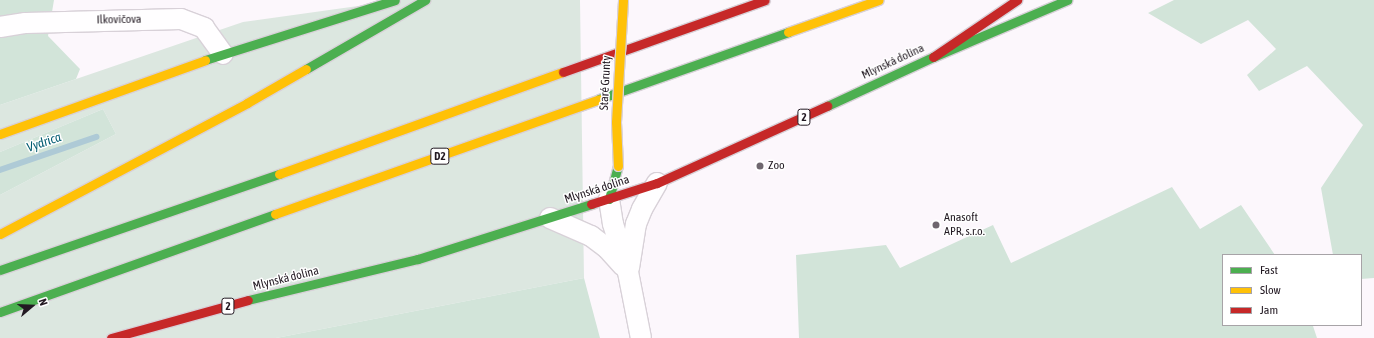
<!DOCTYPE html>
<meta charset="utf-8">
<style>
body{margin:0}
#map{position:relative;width:1374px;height:338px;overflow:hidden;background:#fcf7fc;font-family:"Asap Condensed",sans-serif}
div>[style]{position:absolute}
.green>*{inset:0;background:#dce7e0}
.forest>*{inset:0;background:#d2e4d9}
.stream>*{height:6px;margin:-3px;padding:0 3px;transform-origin:3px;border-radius:3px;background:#aecad6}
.roads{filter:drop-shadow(1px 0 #d8d1d8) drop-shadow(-1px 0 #d8d1d8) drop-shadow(0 1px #d8d1d8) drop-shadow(0 -1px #d8d1d8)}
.street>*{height:20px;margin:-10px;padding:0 10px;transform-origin:10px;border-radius:10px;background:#fffeff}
.fast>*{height:9px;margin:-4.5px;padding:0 4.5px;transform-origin:4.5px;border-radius:4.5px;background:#4caf50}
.slow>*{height:9px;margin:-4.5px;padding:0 4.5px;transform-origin:4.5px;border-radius:4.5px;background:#ffc107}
.jam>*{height:9px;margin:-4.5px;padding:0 4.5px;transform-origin:4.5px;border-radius:4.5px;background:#c62828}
.bridges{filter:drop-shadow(1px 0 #d8d1d8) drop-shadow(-1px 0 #d8d1d8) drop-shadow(0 1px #d8d1d8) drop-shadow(0 -1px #d8d1d8)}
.slow-bridge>*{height:9px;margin:-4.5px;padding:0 4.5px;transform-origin:4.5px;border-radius:4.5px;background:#ffc107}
.dots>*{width:11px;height:11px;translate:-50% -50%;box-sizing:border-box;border:2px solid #fff;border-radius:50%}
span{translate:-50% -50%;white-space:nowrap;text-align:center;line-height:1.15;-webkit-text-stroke:3px #fff;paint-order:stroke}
.shield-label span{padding:1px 3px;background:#fff;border:1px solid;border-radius:3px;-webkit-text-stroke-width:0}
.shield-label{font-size:11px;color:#231a23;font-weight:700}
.street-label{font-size:12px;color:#231a23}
.poi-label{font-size:12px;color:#231a23}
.left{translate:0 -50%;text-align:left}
.water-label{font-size:13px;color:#025c71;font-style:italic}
.legend{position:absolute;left:1222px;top:254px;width:140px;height:72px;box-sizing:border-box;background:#fff;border:1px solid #a7a3a7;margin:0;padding:5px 7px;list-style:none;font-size:12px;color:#231a23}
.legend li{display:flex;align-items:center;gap:8px;height:20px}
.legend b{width:20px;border:1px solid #a7a3a7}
.north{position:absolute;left:12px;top:286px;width:40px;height:40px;-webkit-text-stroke:3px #fff;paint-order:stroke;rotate:71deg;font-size:11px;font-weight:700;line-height:16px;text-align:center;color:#231a23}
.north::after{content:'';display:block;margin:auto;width:14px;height:18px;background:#231a23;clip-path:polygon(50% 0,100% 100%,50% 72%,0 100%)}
</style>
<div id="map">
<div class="green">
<div style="clip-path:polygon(401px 0,580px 0,584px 278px,276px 338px,0 338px,0 195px,116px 134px,103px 109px,0 152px,0 105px,243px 22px)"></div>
</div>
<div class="forest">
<div style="clip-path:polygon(0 0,54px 0,48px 36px,80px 69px,76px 79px,0 105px)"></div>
<div style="clip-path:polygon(1174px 0,1374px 0,1374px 278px,1361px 279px,1361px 255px,1333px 255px,1321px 188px,1363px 125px,1307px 66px,1259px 91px,1247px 75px,1276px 49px,1248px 20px,1201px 44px,1148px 13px)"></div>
<div style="clip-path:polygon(103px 109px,116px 134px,0 195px,0 152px)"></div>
<div style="clip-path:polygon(1172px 187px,1200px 229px,1241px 205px,1275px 255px,1223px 255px,1223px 325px,1315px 325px,1313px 326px,1317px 338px,799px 338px,796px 255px,886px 245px,900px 268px,993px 225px,1011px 263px)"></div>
<div style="clip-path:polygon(584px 278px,600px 338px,276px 338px)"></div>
</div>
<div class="stream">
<div style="left:0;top:170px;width:102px;rotate:-19deg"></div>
</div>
<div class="roads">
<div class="street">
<div style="left:0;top:27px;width:26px;rotate:-9deg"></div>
<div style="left:26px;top:23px;width:155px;rotate:-1.5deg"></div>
<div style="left:181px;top:19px;width:25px;rotate:21deg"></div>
<div style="left:204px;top:28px;width:32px;rotate:54deg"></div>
<div style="left:609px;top:199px;width:25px;rotate:81deg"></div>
<div style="left:613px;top:224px;width:50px;rotate:72.6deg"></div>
<div style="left:628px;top:272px;width:67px;rotate:78.9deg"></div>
<div style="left:550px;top:218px;width:45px;rotate:23.7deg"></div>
<div style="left:591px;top:236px;width:20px;rotate:37deg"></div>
<div style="left:607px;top:248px;width:24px;rotate:48deg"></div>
<div style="left:629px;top:268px;width:45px;rotate:-81deg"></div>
<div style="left:636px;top:224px;width:16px;rotate:-68deg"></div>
<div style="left:642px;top:209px;width:30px;rotate:-60deg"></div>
</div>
<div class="fast">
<div style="left:205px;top:60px;width:199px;rotate:-17.5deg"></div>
<div style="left:306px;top:69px;width:138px;rotate:-30.1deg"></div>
<div style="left:599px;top:99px;width:201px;rotate:-19.5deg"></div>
<div style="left:827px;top:106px;width:117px;rotate:-24.8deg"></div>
<div style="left:933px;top:57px;width:146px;rotate:-23deg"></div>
<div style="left:609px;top:199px;width:34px;rotate:-75deg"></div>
<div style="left:0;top:270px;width:295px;rotate:-19deg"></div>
<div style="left:248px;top:300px;width:175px;rotate:-13.6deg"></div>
<div style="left:418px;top:259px;width:182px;rotate:-17.6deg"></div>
<div style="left:0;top:312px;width:292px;rotate:-19.6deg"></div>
</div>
<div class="slow">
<div style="left:788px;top:32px;width:96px;rotate:-19.4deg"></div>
<div style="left:0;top:134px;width:218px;rotate:-19.8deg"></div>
<div style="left:279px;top:174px;width:302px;rotate:-19.8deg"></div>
<div style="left:275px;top:214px;width:344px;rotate:-19.5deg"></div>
<div style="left:0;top:234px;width:280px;rotate:-27.9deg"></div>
<div style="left:247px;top:103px;width:68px;rotate:-30deg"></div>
</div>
<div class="jam">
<div style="left:933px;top:57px;width:102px;rotate:-34.2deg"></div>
<div style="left:563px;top:72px;width:214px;rotate:-19.6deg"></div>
<div style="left:591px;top:204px;width:69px;rotate:-17.7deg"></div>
<div style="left:657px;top:183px;width:187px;rotate:-24.4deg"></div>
<div style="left:111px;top:338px;width:142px;rotate:-15.5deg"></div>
</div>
</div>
<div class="bridges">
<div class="slow-bridge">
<div style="left:618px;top:166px;width:44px;rotate:-92.6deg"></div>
<div style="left:616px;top:122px;width:122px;rotate:-86.7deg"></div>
</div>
</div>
<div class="dots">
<div style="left:760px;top:166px;background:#6f676f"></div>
<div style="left:936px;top:225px;background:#6f676f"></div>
</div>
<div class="shield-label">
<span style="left:804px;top:117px">2</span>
<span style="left:440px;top:156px">D2</span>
<span style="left:228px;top:306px">2</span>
</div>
<div class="street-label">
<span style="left:119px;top:20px;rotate:-1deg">Ilkovičova</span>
<span style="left:893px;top:62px;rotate:-25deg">Mlynská dolina</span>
<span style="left:606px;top:83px;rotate:-87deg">Staré Grunty</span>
<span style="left:597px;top:190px;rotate:-18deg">Mlynská dolina</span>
<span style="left:286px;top:279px;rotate:-14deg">Mlynská dolina</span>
</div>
<div class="poi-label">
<span class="left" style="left:768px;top:166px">Zoo</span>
<span class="left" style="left:944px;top:225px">Anasoft<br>APR, s.r.o.</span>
</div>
<div class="water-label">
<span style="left:44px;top:143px;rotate:-19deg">Vydrica</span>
</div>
<ul class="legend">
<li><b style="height:5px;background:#4caf50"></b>Fast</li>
<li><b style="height:5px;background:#ffc107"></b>Slow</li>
<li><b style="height:5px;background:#c62828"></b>Jam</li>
</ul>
<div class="north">N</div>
</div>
